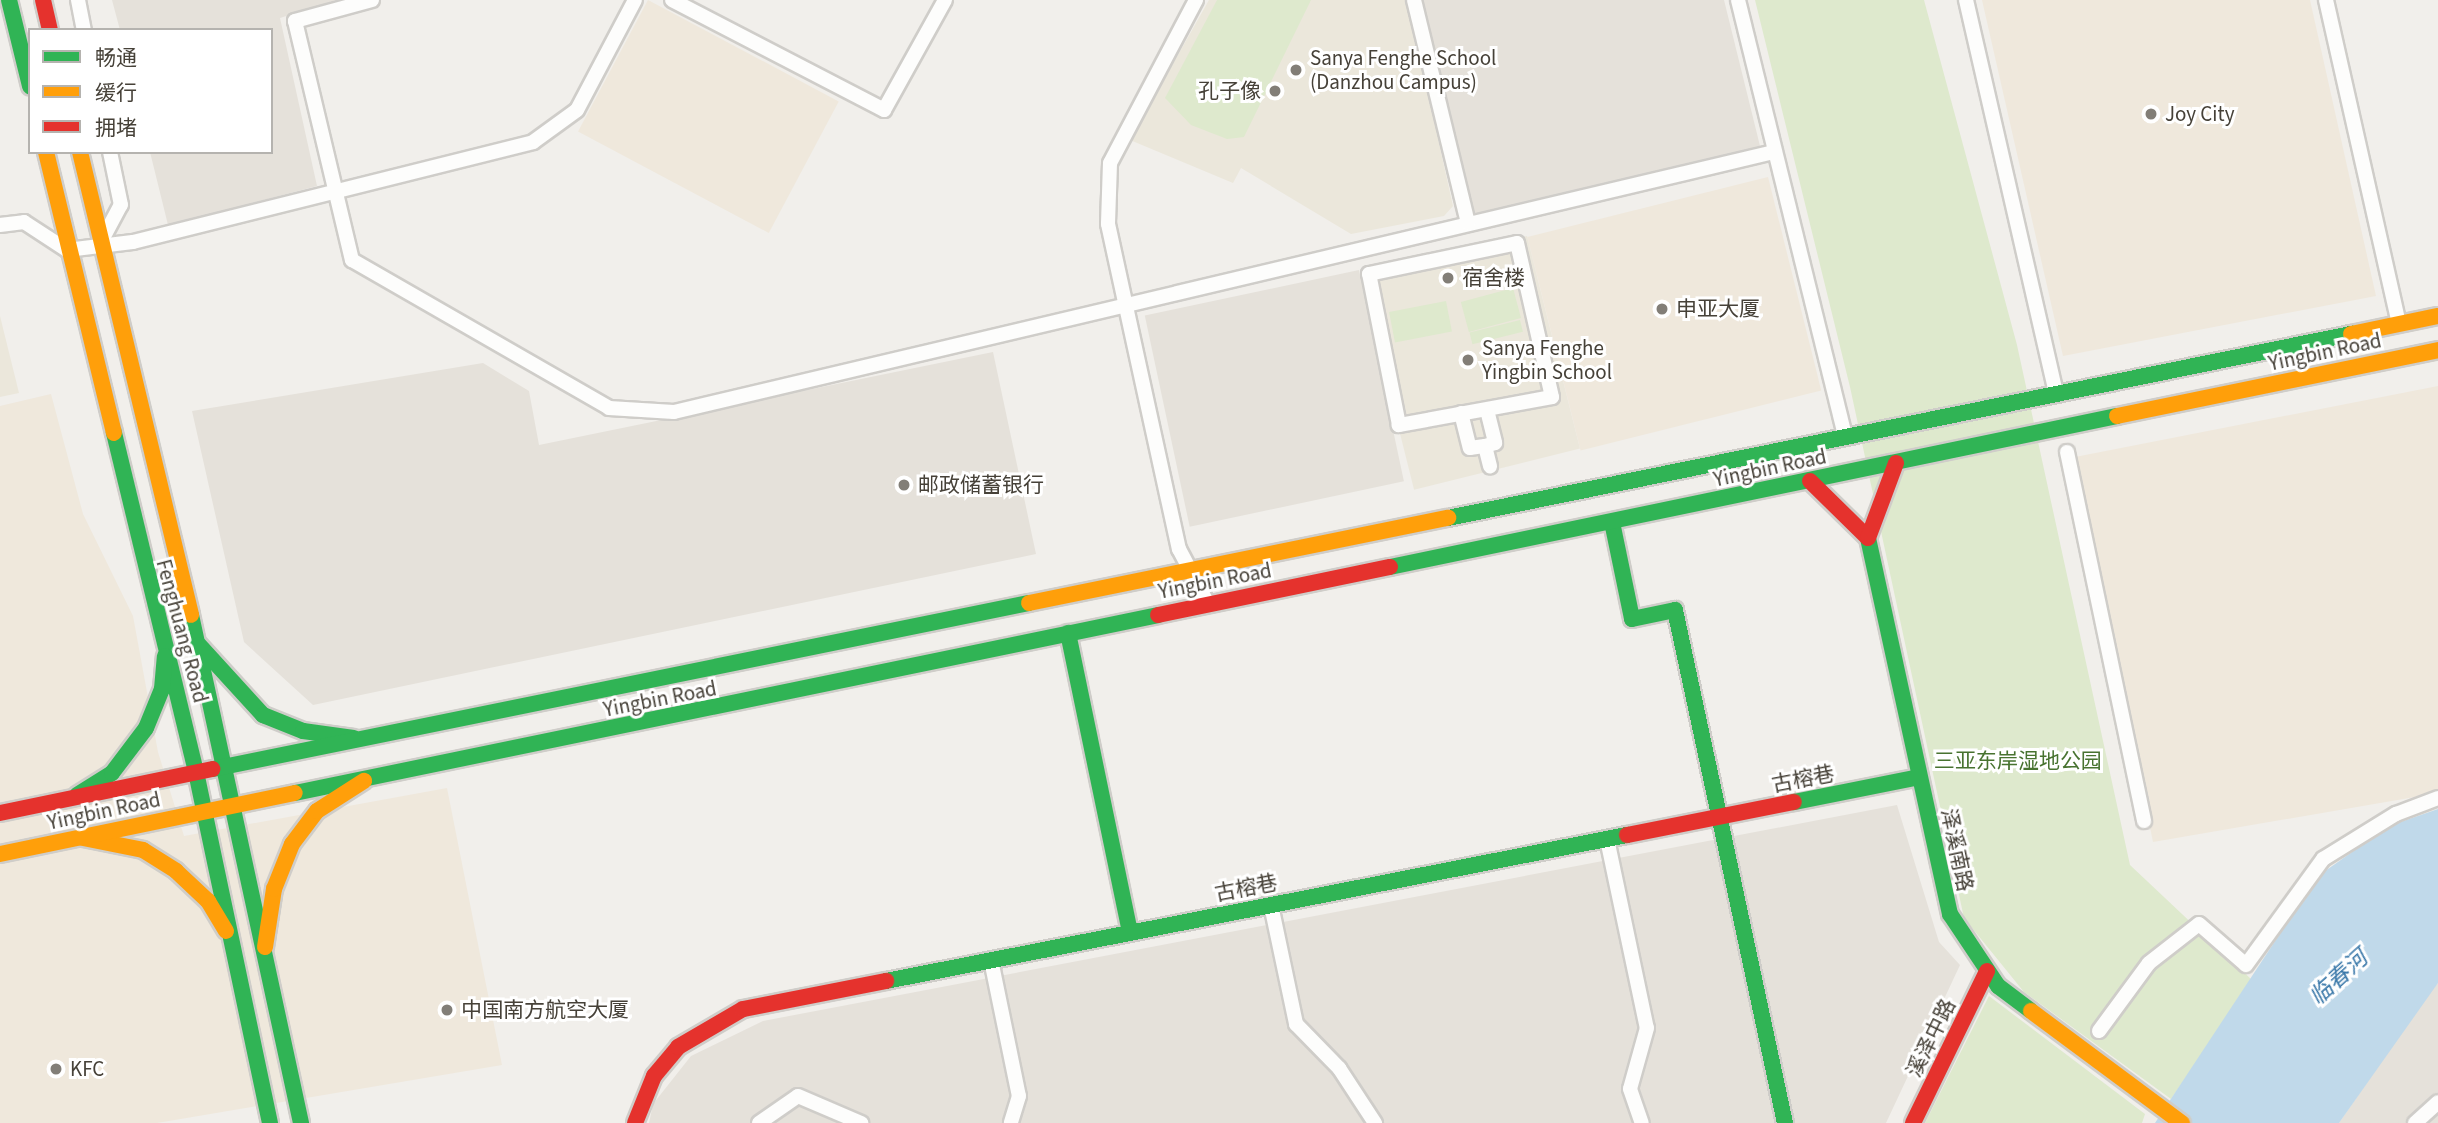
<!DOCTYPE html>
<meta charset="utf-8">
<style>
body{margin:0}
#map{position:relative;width:2438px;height:1123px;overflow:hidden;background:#f1efeb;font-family:"Source Sans 3","Noto Sans SC",sans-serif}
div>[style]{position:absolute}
.residential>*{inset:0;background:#e5e1da;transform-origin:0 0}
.commercial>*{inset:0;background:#efe8dc;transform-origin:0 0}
.education>*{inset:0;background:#ebe7db;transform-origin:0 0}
.green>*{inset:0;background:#dee9cd;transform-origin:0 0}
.water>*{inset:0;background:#c0d9ea}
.roads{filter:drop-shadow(2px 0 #cfcdc9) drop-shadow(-2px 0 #cfcdc9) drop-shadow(0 2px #cfcdc9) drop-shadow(0 -2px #cfcdc9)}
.street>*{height:14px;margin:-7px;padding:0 7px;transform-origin:7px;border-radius:7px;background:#fdfdfc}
.fast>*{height:16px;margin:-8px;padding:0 8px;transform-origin:8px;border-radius:8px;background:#30b455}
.slow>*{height:16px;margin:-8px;padding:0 8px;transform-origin:8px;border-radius:8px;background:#ff9f0a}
.jam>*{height:16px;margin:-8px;padding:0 8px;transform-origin:8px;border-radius:8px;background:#e5322d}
.dots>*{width:19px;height:19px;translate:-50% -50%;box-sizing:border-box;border:4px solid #fff;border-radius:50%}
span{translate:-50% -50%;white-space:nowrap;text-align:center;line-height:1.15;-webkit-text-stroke:6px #fff;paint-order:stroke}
.poi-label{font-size:21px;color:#464138}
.left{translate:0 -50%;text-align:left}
.right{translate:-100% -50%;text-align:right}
.street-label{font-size:21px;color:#464138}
.park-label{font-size:21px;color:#487330}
.water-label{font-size:23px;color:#3a78a9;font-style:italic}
.legend{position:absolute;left:28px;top:28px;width:245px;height:126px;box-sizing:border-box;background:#fff;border:2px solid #b5b3af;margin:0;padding:9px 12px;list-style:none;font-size:21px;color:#464138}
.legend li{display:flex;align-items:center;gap:14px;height:35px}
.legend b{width:35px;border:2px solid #b5b3af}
</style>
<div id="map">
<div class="residential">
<div style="clip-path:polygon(112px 0,336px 0,280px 18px,317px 186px,168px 225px,150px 152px,271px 152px,271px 30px,120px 30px)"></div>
<div style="clip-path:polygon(1415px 0,1724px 0,1760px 146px,1468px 215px)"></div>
<div style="left:1359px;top:270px;width:216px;height:219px;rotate:78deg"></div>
<div style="clip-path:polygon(993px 352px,1036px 554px,313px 705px,244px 642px,192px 411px,483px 363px,529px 391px,539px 445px)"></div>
<div style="clip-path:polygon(1897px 805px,1939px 942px,1960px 965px,1886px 1123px,649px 1123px,653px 1104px,691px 1056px,763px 1021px)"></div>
<div style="clip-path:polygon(2438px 983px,2438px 1123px,2339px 1123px,2428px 994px)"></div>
</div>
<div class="commercial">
<div style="left:648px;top:0;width:216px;height:149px;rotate:28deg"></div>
<div style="clip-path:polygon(1982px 0,2310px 0,2376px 296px,2063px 356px)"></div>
<div style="left:1768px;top:177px;width:220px;height:248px;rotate:76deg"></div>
<div style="clip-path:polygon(2438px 386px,2438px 793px,2153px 842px,2075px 457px)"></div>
<div style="clip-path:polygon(51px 394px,83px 514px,133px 616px,158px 752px,184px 836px,447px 788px,502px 1065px,157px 1123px,0 1123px,0 406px)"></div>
</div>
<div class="education">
<div style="clip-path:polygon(1209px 0,1407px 0,1453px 206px,1444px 216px,1351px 234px,1241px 168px,1233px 183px,1130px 140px)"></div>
<div style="left:1527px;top:236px;width:219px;height:171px;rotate:76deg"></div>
<div style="clip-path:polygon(0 316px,19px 393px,0 397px)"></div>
</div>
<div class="green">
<div style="clip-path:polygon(1217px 0,1311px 0,1244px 137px,1227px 139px,1191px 125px,1165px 98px)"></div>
<div style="clip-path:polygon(1755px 0,1924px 0,2017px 345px,2130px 865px,2252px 980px,2171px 1099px,2024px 992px,1964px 918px,1850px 387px)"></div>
<div style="left:1513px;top:288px;width:31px;height:54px;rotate:75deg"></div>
<div style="left:1446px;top:301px;width:31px;height:58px;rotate:79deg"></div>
<div style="left:1520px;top:320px;width:12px;height:52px;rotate:76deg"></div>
<div style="clip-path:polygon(1989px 996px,2145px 1114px,2142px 1123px,1925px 1123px)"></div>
</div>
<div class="water">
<div style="clip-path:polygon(2438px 809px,2438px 983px,2339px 1123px,2155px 1123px,2318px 876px,2389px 826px)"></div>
</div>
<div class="roads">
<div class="street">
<div style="left:78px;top:0;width:31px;rotate:79deg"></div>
<div style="left:372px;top:0;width:80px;rotate:164.7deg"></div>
<div style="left:295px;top:21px;width:246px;rotate:76.6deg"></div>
<div style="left:352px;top:260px;width:297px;rotate:29.9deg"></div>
<div style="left:609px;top:408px;width:65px;rotate:3.5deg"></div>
<div style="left:674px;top:412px;width:1130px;rotate:-13.3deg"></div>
<div style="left:672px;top:0;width:239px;rotate:27.4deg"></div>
<div style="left:884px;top:110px;width:126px;rotate:-61deg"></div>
<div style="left:1196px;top:0;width:184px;rotate:117.8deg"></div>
<div style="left:1110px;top:163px;width:61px;rotate:91.9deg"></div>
<div style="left:1108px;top:224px;width:333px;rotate:77.7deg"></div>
<div style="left:1179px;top:549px;width:62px;rotate:62.2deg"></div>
<div style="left:1414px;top:0;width:230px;rotate:76.4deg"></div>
<div style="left:1738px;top:0;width:449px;rotate:76.2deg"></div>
<div style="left:1966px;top:0;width:404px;rotate:77.1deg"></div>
<div style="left:2326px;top:0;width:332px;rotate:77.3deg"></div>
<div style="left:0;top:225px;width:24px;rotate:-7deg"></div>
<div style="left:24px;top:222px;width:51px;rotate:33.1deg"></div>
<div style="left:67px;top:250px;width:66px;rotate:-6.9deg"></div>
<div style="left:133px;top:242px;width:412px;rotate:-14deg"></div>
<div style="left:533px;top:142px;width:54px;rotate:-36deg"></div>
<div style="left:577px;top:110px;width:124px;rotate:-62.2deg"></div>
<div style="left:102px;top:240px;width:40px;rotate:-62deg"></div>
<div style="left:121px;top:205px;width:54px;rotate:-101.7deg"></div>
<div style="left:1517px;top:243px;width:158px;rotate:77.2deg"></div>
<div style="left:1552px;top:397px;width:156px;rotate:169.6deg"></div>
<div style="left:1399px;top:425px;width:154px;rotate:-101.2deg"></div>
<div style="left:1369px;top:274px;width:151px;rotate:-11.8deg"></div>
<div style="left:1487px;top:410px;width:34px;rotate:76deg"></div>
<div style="left:1495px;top:443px;width:10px;rotate:163deg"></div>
<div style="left:1485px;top:446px;width:21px;rotate:76deg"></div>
<div style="left:1461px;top:413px;width:36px;rotate:76deg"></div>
<div style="left:1470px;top:448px;width:15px;rotate:-8deg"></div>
<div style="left:2067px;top:452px;width:377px;rotate:78.2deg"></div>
<div style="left:1607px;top:839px;width:193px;rotate:78.1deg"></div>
<div style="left:1647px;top:1028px;width:63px;rotate:105.6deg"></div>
<div style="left:1630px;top:1089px;width:36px;rotate:71deg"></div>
<div style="left:1271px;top:905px;width:122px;rotate:78.1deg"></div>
<div style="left:1296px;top:1024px;width:62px;rotate:45.7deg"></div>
<div style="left:1339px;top:1068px;width:66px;rotate:56.8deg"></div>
<div style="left:991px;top:960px;width:139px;rotate:78.4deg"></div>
<div style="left:1019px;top:1096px;width:28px;rotate:107deg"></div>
<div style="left:2099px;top:1031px;width:84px;rotate:-53.7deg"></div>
<div style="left:2149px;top:963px;width:63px;rotate:-38deg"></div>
<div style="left:2199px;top:924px;width:62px;rotate:41.1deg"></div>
<div style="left:2246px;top:965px;width:131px;rotate:-54deg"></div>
<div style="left:2323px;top:859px;width:86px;rotate:-31.7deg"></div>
<div style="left:2396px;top:814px;width:45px;rotate:-20.9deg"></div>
<div style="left:759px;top:1123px;width:47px;rotate:-34.7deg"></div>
<div style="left:798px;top:1096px;width:69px;rotate:23.2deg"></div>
<div style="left:2415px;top:1123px;width:31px;rotate:-42deg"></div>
</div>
<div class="fast">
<div style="left:9px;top:0;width:89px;rotate:76.3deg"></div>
<div style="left:114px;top:433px;width:349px;rotate:76.4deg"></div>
<div style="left:196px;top:772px;width:359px;rotate:78.1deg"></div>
<div style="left:1448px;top:518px;width:922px;rotate:-11.52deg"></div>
<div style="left:1612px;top:522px;width:99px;rotate:78.3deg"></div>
<div style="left:1632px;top:619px;width:44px;rotate:-11.8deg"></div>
<div style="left:1675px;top:610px;width:525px;rotate:77.9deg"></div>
<div style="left:1868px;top:538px;width:385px;rotate:77.7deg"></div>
<div style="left:1950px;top:914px;width:87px;rotate:56.3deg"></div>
<div style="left:1998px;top:986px;width:41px;rotate:37.1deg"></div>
<div style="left:1390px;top:567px;width:743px;rotate:-11.73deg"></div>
<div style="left:191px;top:615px;width:520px;rotate:77.78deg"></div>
<div style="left:1068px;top:633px;width:306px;rotate:78.3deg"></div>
<div style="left:199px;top:645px;width:95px;rotate:47.6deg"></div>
<div style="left:263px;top:715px;width:43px;rotate:21.8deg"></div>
<div style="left:303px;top:731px;width:51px;rotate:7.8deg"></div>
<div style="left:213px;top:769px;width:833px;rotate:-11.5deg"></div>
<div style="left:295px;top:793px;width:881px;rotate:-11.65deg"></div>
<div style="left:77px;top:795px;width:41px;rotate:-32.2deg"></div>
<div style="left:112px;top:773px;width:56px;rotate:-52.9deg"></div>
<div style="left:146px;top:728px;width:42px;rotate:-67.7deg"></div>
<div style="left:162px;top:689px;width:33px;rotate:-85deg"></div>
<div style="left:1794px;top:802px;width:127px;rotate:-11.3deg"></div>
<div style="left:886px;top:981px;width:755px;rotate:-11.15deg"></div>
</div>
<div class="slow">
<div style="left:46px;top:152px;width:289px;rotate:76.4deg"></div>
<div style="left:80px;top:152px;width:476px;rotate:76.5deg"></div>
<div style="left:2351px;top:334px;width:89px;rotate:-11.7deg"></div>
<div style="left:2117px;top:416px;width:328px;rotate:-11.6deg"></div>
<div style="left:1029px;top:603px;width:428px;rotate:-11.5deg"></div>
<div style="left:83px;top:838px;width:61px;rotate:11.3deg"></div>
<div style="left:143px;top:850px;width:39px;rotate:32deg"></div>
<div style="left:176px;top:871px;width:44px;rotate:43.2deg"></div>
<div style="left:208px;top:901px;width:35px;rotate:59deg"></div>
<div style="left:0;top:854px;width:301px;rotate:-11.7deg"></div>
<div style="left:265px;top:947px;width:59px;rotate:-81.2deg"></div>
<div style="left:274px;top:889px;width:48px;rotate:-68.2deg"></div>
<div style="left:292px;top:844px;width:41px;rotate:-52.9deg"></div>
<div style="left:317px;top:811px;width:56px;rotate:-32.6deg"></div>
<div style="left:2031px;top:1011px;width:188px;rotate:36.6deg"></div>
</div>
<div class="jam">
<div style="left:43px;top:0;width:31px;rotate:77deg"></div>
<div style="left:1810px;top:481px;width:81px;rotate:44.5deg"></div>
<div style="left:1868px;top:538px;width:80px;rotate:-69.5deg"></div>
<div style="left:1158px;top:615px;width:237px;rotate:-11.7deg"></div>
<div style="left:0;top:813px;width:217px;rotate:-11.7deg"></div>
<div style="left:1627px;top:835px;width:170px;rotate:-11.2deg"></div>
<div style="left:635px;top:1123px;width:51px;rotate:-68deg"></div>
<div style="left:654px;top:1076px;width:38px;rotate:-50deg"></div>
<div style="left:678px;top:1047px;width:75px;rotate:-30.3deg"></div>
<div style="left:743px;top:1009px;width:146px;rotate:-11.1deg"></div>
<div style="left:1913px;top:1123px;width:169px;rotate:-64deg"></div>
</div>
</div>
<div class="dots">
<div style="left:1296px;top:70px;background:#827e77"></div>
<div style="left:1275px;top:91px;background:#827e77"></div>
<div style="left:2151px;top:114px;background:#827e77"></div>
<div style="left:1448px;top:278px;background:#827e77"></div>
<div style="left:1662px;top:309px;background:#827e77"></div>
<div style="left:1468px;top:360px;background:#827e77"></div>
<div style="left:904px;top:485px;background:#827e77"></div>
<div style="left:447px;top:1010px;background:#827e77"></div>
<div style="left:56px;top:1069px;background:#827e77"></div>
</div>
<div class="poi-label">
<span class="left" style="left:1310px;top:70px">Sanya Fenghe School<br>(Danzhou Campus)</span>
<span class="right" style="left:1261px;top:91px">孔子像</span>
<span class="left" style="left:2165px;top:114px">Joy City</span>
<span class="left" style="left:1462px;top:278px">宿舍楼</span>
<span class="left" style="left:1676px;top:309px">申亚大厦</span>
<span class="left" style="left:1482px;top:360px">Sanya Fenghe<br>Yingbin School</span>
<span class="left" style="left:918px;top:485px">邮政储蓄银行</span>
<span class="left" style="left:461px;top:1010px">中国南方航空大厦</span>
<span class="left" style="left:70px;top:1069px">KFC</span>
</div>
<div class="street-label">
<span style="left:2325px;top:352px;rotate:-12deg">Yingbin Road</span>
<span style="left:1770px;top:468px;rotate:-12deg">Yingbin Road</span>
<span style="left:1215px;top:581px;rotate:-11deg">Yingbin Road</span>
<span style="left:182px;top:631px;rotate:75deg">Fenghuang Road</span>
<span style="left:660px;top:699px;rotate:-11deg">Yingbin Road</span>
<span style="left:1803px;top:779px;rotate:-11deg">古榕巷</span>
<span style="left:104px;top:811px;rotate:-12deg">Yingbin Road</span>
<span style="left:1957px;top:850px;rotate:78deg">泽溪南路</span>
<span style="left:1246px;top:888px;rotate:-11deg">古榕巷</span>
<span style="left:1931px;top:1038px;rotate:-64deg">溪泽中路</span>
</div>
<div class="park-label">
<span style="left:2018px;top:761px">三亚东岸湿地公园</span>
</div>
<div class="water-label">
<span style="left:2339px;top:978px;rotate:-42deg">临春河</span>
</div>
<ul class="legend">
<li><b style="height:9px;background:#30b455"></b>畅通</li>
<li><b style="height:9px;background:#ff9f0a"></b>缓行</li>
<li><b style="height:9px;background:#e5322d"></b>拥堵</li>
</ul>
</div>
